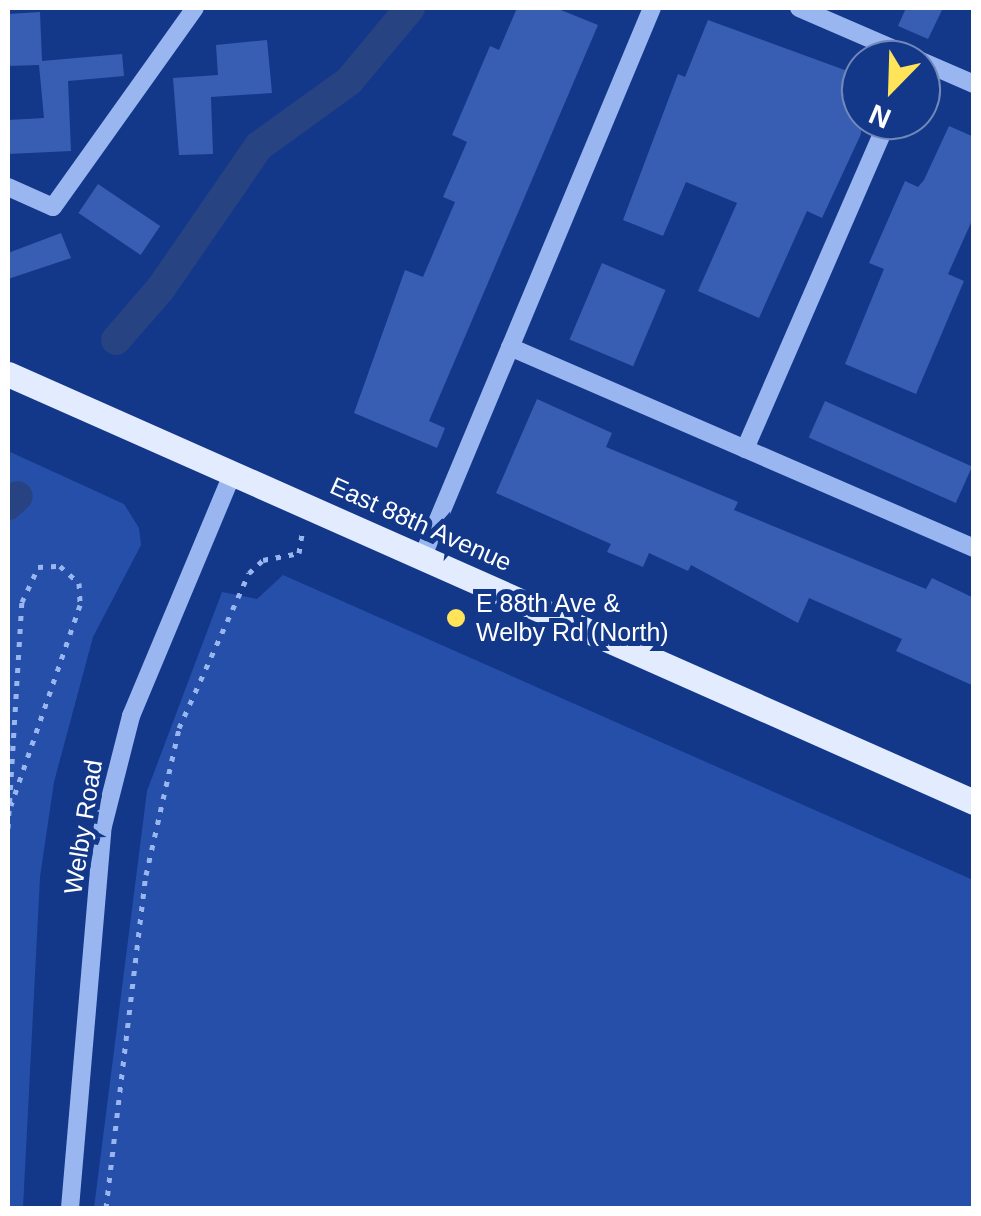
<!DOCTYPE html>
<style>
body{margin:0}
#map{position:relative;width:981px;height:1216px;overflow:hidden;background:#13388a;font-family:Helvetica,sans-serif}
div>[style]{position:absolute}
.green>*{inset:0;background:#254fa9}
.canal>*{height:30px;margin:-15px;padding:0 15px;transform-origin:15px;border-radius:15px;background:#284381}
.building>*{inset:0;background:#375eb2;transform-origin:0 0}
.path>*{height:5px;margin-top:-2.5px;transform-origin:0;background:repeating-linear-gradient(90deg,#9ab6f0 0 5px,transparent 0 13px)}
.minor>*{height:18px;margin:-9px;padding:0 9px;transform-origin:9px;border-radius:9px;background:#9ab6f0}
.major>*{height:25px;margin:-12.5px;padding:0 12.5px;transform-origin:12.5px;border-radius:12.5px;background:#e3ebff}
.dots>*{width:28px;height:28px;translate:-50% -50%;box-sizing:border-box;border:5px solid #13388a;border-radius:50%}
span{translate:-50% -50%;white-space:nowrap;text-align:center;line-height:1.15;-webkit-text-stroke:10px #13388a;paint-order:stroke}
.street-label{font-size:25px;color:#fff}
.poi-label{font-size:25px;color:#fff}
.left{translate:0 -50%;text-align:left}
.frame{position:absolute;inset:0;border:10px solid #fff;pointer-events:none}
.north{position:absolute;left:841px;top:40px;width:100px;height:100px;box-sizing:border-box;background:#13388a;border:2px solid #7188b9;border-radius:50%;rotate:203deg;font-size:28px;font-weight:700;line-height:40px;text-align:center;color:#fff}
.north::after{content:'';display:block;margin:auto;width:35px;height:45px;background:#ffe459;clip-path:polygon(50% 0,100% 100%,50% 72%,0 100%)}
</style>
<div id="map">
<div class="green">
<div style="clip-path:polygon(8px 451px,124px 504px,139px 528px,141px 545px,93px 637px,54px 782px,40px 877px,23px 1208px,8px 1208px)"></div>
<div style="clip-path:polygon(283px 575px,973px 880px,973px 1208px,94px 1208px,147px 791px,222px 592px,257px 599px)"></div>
</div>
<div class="canal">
<div style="left:116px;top:340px;width:69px;rotate:-49.1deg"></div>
<div style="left:161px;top:288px;width:173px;rotate:-55.4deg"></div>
<div style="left:259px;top:146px;width:111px;rotate:-35.8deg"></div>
<div style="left:349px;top:81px;width:95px;rotate:-50.1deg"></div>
<div style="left:8px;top:505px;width:13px;rotate:-42deg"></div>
</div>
<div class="building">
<div style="clip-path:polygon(517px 8px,556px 8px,598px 25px,429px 421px,445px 428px,437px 448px,354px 413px,405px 270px,423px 277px,455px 202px,443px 197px,467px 142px,452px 135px,490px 46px,499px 50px)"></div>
<div style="clip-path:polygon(906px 8px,943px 8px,928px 39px,898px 26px)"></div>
<div style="clip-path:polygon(40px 12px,42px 61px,122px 54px,124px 76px,68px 81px,71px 151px,8px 154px,8px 120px,44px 118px,39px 65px,8px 66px,8px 14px)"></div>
<div style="clip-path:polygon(708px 20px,861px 76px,861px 134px,822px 218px,807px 211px,759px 318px,698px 291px,737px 203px,686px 182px,663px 236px,623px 220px,678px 74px,685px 77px)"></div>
<div style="clip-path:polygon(267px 40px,272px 93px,211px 97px,213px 154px,179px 155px,173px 78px,218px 75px,216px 45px)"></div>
<div style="clip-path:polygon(949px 126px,974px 137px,974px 216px,948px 274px,964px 281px,916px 394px,845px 364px,884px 269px,869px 263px,905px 181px,918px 187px,924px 180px)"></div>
<div style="left:98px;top:184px;width:75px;height:35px;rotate:34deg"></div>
<div style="clip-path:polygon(61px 233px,71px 258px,8px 279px,8px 253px)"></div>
<div style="left:602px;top:263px;width:69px;height:83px;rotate:23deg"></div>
<div style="clip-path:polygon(537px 399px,612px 433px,606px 447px,738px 502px,734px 510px,926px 589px,932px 578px,974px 598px,974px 686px,896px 651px,902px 639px,809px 598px,798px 623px,691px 565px,688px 571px,649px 553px,643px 567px,607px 552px,611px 544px,496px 493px)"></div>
<div style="left:825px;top:401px;width:161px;height:40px;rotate:24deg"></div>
</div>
<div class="path">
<div style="left:8px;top:828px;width:226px;rotate:-86.5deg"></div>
<div style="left:22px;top:602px;width:38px;rotate:-65deg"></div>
<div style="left:38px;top:567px;width:22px;rotate:-3deg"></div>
<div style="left:60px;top:566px;width:25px;rotate:42deg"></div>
<div style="left:79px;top:583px;width:22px;rotate:87deg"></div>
<div style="left:80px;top:605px;width:212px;rotate:109deg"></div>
<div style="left:106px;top:1208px;width:335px;rotate:-83.2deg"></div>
<div style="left:146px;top:875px;width:151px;rotate:-77.3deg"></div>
<div style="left:179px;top:728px;width:170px;rotate:-65.7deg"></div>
<div style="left:249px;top:573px;width:19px;rotate:-43deg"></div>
<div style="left:263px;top:560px;width:37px;rotate:-11deg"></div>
<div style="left:299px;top:553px;width:19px;rotate:-81deg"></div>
</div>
<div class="minor">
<div style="left:799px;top:8px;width:131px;rotate:23.4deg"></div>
<div style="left:921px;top:61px;width:58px;rotate:23.5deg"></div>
<div style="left:8px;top:187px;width:49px;rotate:24deg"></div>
<div style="left:53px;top:207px;width:244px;rotate:-54.5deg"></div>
<div style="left:510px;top:347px;width:506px;rotate:23.42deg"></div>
<div style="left:745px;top:449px;width:359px;rotate:-66.5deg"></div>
<div style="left:422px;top:558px;width:596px;rotate:-67.31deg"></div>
<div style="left:70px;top:1208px;width:383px;rotate:-85.1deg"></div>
<div style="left:103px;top:826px;width:114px;rotate:-75.7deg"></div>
<div style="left:131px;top:716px;width:262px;rotate:-67.3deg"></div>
</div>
<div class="major">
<div style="left:8px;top:374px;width:1057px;rotate:23.9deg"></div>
</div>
<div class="dots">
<div style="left:456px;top:618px;background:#ffe459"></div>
</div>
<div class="street-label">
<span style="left:421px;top:524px;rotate:24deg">East 88th Avenue</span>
<span style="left:83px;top:827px;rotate:-81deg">Welby Road</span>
</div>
<div class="poi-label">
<span class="left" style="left:476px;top:618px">E 88th Ave &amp;<br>Welby Rd (North)</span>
</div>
<div class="frame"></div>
<div class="north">N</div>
</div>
